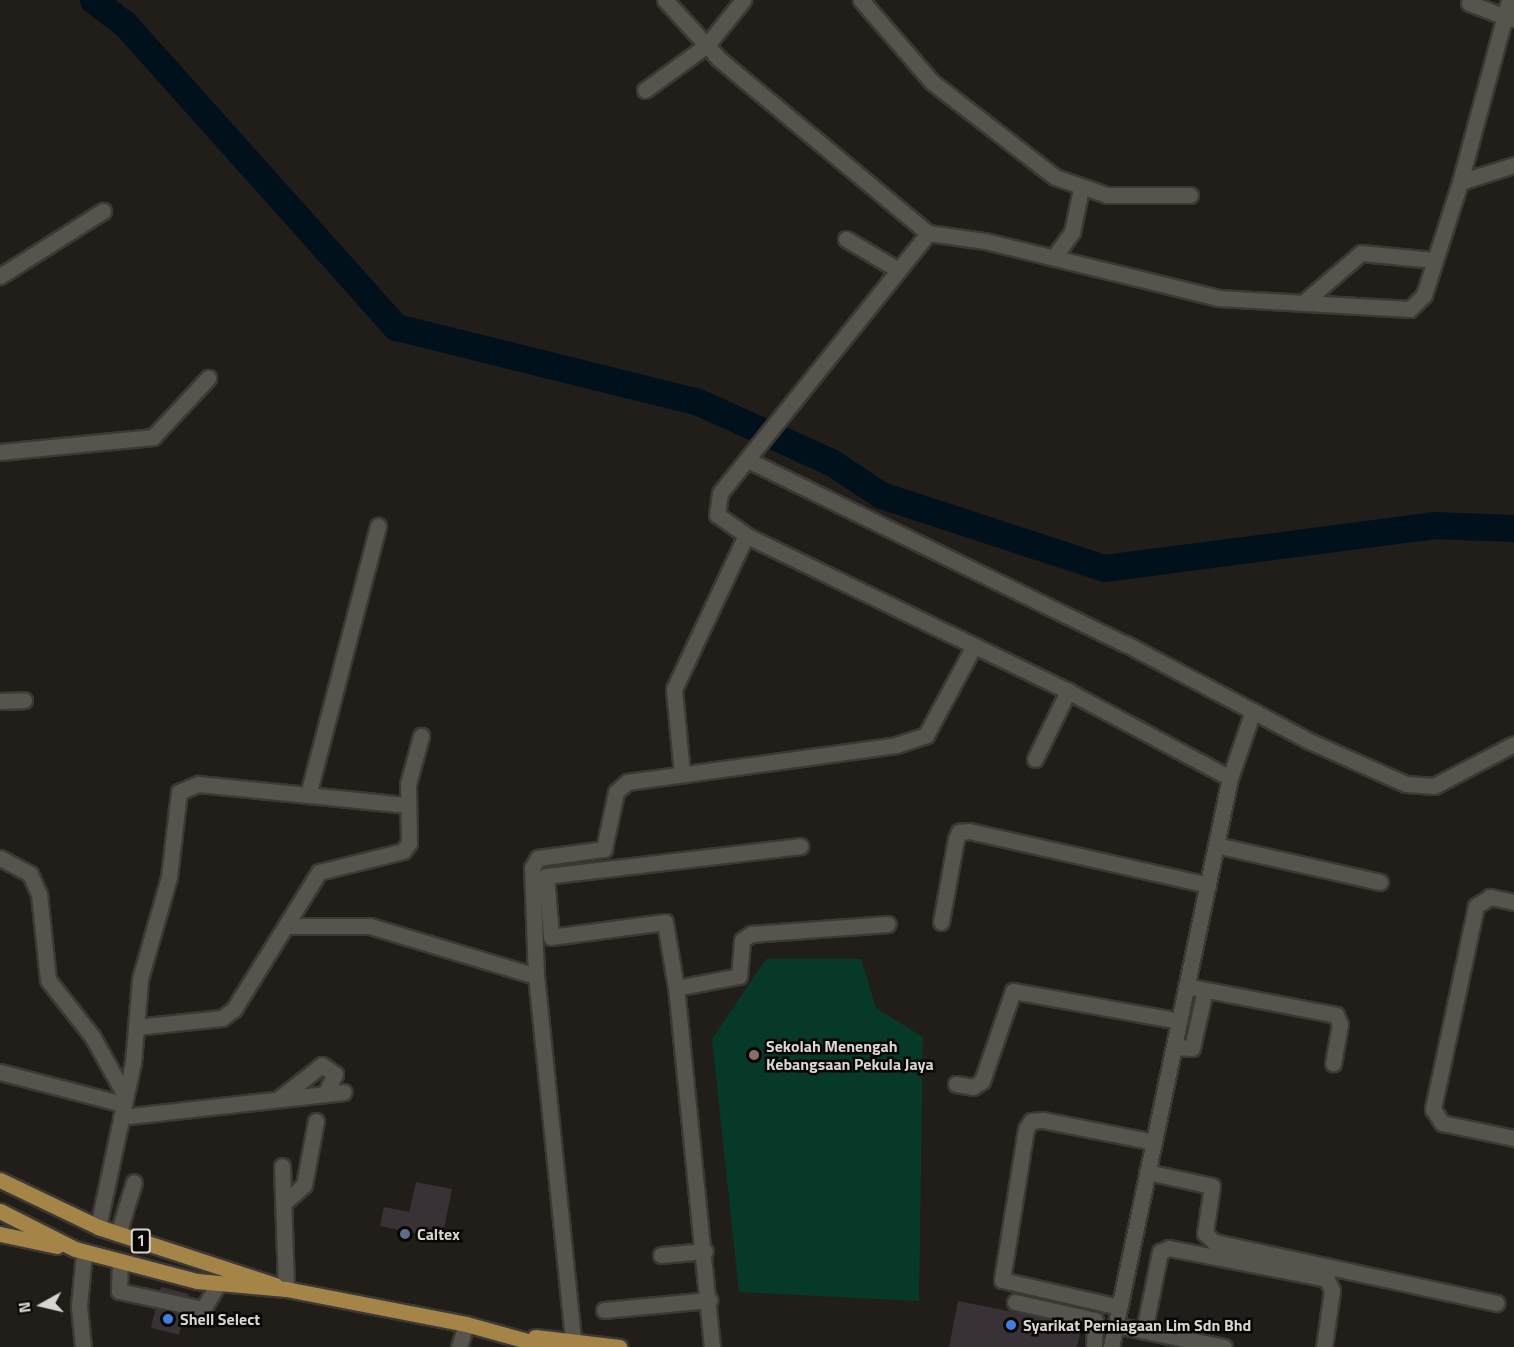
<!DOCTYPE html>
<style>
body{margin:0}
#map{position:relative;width:1514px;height:1347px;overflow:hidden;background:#211d18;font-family:"Titillium Web",sans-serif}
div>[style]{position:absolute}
.green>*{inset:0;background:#073928}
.river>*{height:27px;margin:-13.5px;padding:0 13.5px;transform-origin:13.5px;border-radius:13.5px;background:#00111b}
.building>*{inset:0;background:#383236;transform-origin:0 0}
.roads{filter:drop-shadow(2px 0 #3c3935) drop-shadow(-2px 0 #3c3935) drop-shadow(0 2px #3c3935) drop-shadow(0 -2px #3c3935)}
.minor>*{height:15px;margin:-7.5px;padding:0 7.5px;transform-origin:7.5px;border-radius:7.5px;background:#57534d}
.major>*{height:15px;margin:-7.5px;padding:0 7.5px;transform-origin:7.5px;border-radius:7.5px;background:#a58447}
.dots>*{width:16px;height:16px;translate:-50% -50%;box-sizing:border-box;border:3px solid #090806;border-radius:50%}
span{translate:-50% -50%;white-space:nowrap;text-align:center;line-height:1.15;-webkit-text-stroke:5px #090806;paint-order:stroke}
.shield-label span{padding:2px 4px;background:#090806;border:2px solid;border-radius:4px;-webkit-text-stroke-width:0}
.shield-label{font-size:15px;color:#d8d5d2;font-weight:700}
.poi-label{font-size:16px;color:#d8d5d2;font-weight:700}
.left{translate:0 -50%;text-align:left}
.north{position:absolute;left:12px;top:1275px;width:60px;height:60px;-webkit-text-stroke:4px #090806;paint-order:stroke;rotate:262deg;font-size:16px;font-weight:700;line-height:24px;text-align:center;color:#d8d5d2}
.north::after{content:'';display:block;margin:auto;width:21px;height:27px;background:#d8d5d2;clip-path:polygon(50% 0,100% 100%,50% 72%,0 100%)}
</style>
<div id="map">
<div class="green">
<div style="clip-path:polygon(766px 959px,861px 959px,876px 1008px,923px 1037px,919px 1301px,739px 1292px,712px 1039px)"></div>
</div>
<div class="river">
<div style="left:93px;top:0;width:39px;rotate:37deg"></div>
<div style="left:124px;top:23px;width:408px;rotate:48.2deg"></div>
<div style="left:396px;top:327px;width:309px;rotate:13.9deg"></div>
<div style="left:696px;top:401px;width:148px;rotate:24.3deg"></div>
<div style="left:831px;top:462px;width:60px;rotate:33.4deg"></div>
<div style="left:881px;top:495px;width:235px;rotate:18.1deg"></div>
<div style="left:1104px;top:568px;width:332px;rotate:-7.4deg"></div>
<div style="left:1433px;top:525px;width:81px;rotate:2.1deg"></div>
</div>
<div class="building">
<div style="clip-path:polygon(416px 1182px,452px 1189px,442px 1239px,380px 1226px,384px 1207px,409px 1212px)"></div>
<div style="left:161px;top:1287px;width:29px;height:42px;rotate:14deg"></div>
<div style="clip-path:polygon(958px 1301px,1069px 1323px,1081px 1329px,1077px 1347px,949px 1347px)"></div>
</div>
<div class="roads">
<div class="minor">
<div style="left:665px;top:0;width:80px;rotate:47.5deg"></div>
<div style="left:719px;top:59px;width:272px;rotate:39.8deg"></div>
<div style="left:861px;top:0;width:108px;rotate:49.1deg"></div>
<div style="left:932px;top:82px;width:155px;rotate:37.7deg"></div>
<div style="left:1055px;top:177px;width:55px;rotate:19.1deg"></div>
<div style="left:1107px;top:195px;width:83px"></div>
<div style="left:1469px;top:3px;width:45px;rotate:20.9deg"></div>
<div style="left:645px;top:90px;width:77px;rotate:-36deg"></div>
<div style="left:707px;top:45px;width:58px;rotate:-51.3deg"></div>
<div style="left:1460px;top:182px;width:188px;rotate:-74.9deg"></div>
<div style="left:846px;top:239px;width:57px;rotate:30.6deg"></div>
<div style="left:1054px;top:257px;width:31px;rotate:-54deg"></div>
<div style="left:1072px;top:232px;width:44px;rotate:-78.2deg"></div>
<div style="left:0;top:276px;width:122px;rotate:-32.3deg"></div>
<div style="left:1303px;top:303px;width:77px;rotate:-40.8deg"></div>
<div style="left:1361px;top:253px;width:73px;rotate:5.5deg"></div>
<div style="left:0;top:452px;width:154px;rotate:-5.6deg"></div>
<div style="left:153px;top:437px;width:81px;rotate:-47deg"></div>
<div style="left:748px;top:460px;width:420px;rotate:26deg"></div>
<div style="left:1126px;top:644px;width:205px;rotate:27.9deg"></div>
<div style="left:1307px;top:740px;width:108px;rotate:24deg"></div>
<div style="left:1406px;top:784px;width:28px;rotate:4deg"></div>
<div style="left:1434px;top:786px;width:90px;rotate:-27.7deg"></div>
<div style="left:0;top:701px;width:24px;rotate:-2deg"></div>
<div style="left:1035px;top:759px;width:76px;rotate:-64.1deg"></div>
<div style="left:682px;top:774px;width:85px;rotate:-95.4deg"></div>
<div style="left:674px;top:689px;width:170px;rotate:-64.9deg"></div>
<div style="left:1230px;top:778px;width:184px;rotate:-151.8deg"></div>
<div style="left:1068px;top:691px;width:358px;rotate:-154.2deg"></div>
<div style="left:746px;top:535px;width:35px;rotate:-145deg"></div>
<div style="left:717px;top:515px;width:22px;rotate:-82deg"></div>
<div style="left:720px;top:493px;width:333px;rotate:-51.3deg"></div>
<div style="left:928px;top:233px;width:58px;rotate:8deg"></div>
<div style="left:985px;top:241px;width:240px;rotate:13.7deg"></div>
<div style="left:1218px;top:298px;width:192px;rotate:3.3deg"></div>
<div style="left:1410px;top:309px;width:20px;rotate:-45deg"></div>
<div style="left:1424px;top:295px;width:119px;rotate:-72.3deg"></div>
<div style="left:1460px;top:182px;width:57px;rotate:-17.5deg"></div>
<div style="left:308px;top:795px;width:100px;rotate:5.8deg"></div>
<div style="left:1216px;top:845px;width:168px;rotate:12.7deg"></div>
<div style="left:0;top:858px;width:34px;rotate:28deg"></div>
<div style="left:30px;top:874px;width:22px;rotate:66deg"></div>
<div style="left:39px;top:894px;width:86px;rotate:84deg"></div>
<div style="left:48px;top:980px;width:71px;rotate:51.8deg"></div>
<div style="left:92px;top:1036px;width:68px;rotate:60.8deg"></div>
<div style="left:1514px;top:902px;width:25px;rotate:-168deg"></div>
<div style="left:1490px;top:897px;width:17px;rotate:147deg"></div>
<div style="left:1476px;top:906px;width:208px;rotate:102deg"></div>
<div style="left:1433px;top:1109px;width:17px;rotate:57deg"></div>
<div style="left:1442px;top:1123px;width:74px;rotate:11.8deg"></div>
<div style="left:941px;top:922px;width:84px;rotate:-79.8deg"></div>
<div style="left:956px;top:839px;width:8px;rotate:-67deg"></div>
<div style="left:959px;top:832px;width:10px;rotate:-6deg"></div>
<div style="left:969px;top:831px;width:245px;rotate:12.7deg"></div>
<div style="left:287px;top:926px;width:83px"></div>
<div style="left:370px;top:926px;width:173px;rotate:16.8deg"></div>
<div style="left:1186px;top:986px;width:153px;rotate:10.9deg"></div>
<div style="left:1336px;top:1015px;width:10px;rotate:66deg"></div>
<div style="left:1340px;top:1024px;width:40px;rotate:100deg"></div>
<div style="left:676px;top:988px;width:67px;rotate:-99.5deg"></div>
<div style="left:665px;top:922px;width:115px;rotate:172.5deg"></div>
<div style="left:551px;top:937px;width:61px;rotate:-94.7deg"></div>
<div style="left:546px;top:876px;width:256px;rotate:-6.7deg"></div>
<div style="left:136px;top:1027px;width:86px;rotate:-6deg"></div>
<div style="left:222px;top:1018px;width:15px;rotate:-37deg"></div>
<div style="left:234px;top:1009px;width:161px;rotate:-58.2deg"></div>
<div style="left:319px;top:872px;width:87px;rotate:-14deg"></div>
<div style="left:403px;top:851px;width:10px;rotate:-53deg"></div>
<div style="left:409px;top:843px;width:59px;rotate:-91deg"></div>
<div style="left:408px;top:784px;width:50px;rotate:-74.8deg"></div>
<div style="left:1174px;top:1047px;width:18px;rotate:3deg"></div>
<div style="left:1192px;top:1048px;width:59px;rotate:-77.4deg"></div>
<div style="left:0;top:1072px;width:127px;rotate:14.6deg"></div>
<div style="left:956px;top:1084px;width:17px;rotate:10deg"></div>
<div style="left:973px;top:1087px;width:11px;rotate:-34deg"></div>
<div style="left:982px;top:1081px;width:95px;rotate:-71deg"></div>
<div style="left:1013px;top:991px;width:169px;rotate:10.2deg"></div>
<div style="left:280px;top:1098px;width:53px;rotate:-38.2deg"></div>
<div style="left:322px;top:1065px;width:16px;rotate:35deg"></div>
<div style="left:335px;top:1074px;width:22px;rotate:117deg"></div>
<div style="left:121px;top:1117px;width:224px;rotate:-6.4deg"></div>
<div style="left:282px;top:1166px;width:123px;rotate:88.1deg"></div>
<div style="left:1147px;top:1172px;width:66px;rotate:12.2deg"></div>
<div style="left:1212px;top:1186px;width:48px;rotate:98.5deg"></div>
<div style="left:1205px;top:1233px;width:13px;rotate:45deg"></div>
<div style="left:1214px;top:1242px;width:289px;rotate:12.2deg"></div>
<div style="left:284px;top:1203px;width:27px;rotate:-42deg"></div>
<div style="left:304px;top:1185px;width:65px;rotate:-79.4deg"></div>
<div style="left:98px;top:1227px;width:168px;rotate:-78deg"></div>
<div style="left:133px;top:1063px;width:84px;rotate:-85.2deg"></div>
<div style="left:140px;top:979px;width:106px;rotate:-74.1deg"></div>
<div style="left:169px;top:877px;width:86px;rotate:-83.3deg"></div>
<div style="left:179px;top:792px;width:21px;rotate:-23deg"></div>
<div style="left:198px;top:784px;width:111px;rotate:5.7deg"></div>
<div style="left:308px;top:795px;width:278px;rotate:-75.4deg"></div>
<div style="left:118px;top:1234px;width:54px;rotate:-72.9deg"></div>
<div style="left:661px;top:1255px;width:44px;rotate:-5.2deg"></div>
<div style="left:120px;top:1261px;width:30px;rotate:92deg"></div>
<div style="left:119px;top:1291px;width:86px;rotate:12.1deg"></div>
<div style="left:203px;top:1309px;width:29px;rotate:-59deg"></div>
<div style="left:1015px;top:1302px;width:82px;rotate:12.7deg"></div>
<div style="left:1095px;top:1320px;width:27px;rotate:92deg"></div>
<div style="left:1119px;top:1307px;width:120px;rotate:-167deg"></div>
<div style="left:1002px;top:1280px;width:153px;rotate:-81deg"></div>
<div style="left:1026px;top:1129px;width:9px;rotate:-58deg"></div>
<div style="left:1031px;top:1121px;width:12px;rotate:-5deg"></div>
<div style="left:1043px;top:1120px;width:113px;rotate:11.2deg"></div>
<div style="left:604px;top:1310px;width:106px;rotate:-5.4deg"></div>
<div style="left:1115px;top:1325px;width:111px;rotate:11.4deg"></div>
<div style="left:1144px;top:1331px;width:81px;rotate:-78.6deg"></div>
<div style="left:1160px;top:1252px;width:10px;rotate:-24deg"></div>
<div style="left:1169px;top:1248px;width:161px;rotate:11.1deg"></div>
<div style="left:1327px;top:1279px;width:12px;rotate:66deg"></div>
<div style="left:1332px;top:1290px;width:58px;rotate:98deg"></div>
<div style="left:573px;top:1339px;width:365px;rotate:-95.8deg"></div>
<div style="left:536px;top:976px;width:108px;rotate:-92.1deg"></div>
<div style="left:532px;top:868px;width:12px;rotate:-59deg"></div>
<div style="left:538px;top:858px;width:67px;rotate:-7.8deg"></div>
<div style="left:604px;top:849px;width:58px;rotate:-78.1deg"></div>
<div style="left:616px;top:792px;width:15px;rotate:-42deg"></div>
<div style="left:627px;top:782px;width:272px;rotate:-7.8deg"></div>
<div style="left:896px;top:745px;width:32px;rotate:-18deg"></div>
<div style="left:926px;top:735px;width:101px;rotate:-61.7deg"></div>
<div style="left:83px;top:1347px;width:41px;rotate:-95.6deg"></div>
<div style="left:79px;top:1306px;width:54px;rotate:-84.7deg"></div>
<div style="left:459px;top:1347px;width:24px;rotate:-73deg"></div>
<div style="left:712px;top:1347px;width:361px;rotate:-95.7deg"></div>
<div style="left:676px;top:988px;width:64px;rotate:-10.8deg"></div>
<div style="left:739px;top:976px;width:36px;rotate:-85deg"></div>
<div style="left:742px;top:940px;width:11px;rotate:-34deg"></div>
<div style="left:751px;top:934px;width:137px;rotate:-4.2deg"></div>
<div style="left:1111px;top:1347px;width:581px;rotate:-78.19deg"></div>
<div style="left:1230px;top:778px;width:71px;rotate:-71.1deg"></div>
</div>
<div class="major">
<div style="left:0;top:1180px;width:109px;rotate:25.6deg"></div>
<div style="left:98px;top:1227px;width:186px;rotate:18.1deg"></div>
<div style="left:0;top:1211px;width:84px;rotate:26.9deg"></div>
<div style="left:75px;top:1249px;width:126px;rotate:14.7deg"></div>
<div style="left:197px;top:1281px;width:89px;rotate:5.1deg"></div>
<div style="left:286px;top:1289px;width:183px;rotate:11deg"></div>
<div style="left:466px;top:1324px;width:86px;rotate:15.5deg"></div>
<div style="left:0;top:1234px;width:58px;rotate:11.9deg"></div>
<div style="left:535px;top:1337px;width:85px;rotate:6.8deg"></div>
</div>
</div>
<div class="dots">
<div style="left:754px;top:1055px;background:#8d6e63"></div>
<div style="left:405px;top:1234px;background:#5c6f8a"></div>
<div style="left:168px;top:1319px;background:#3f7fe0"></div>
<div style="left:1011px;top:1325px;background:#3f7fe0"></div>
</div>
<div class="shield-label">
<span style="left:141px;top:1241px">1</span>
</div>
<div class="poi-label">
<span class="left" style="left:766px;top:1055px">Sekolah Menengah<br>Kebangsaan Pekula Jaya</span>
<span class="left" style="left:417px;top:1234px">Caltex</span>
<span class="left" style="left:180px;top:1319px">Shell Select</span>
<span class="left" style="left:1023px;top:1325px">Syarikat Perniagaan Lim Sdn Bhd</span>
</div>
<div class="north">N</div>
</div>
